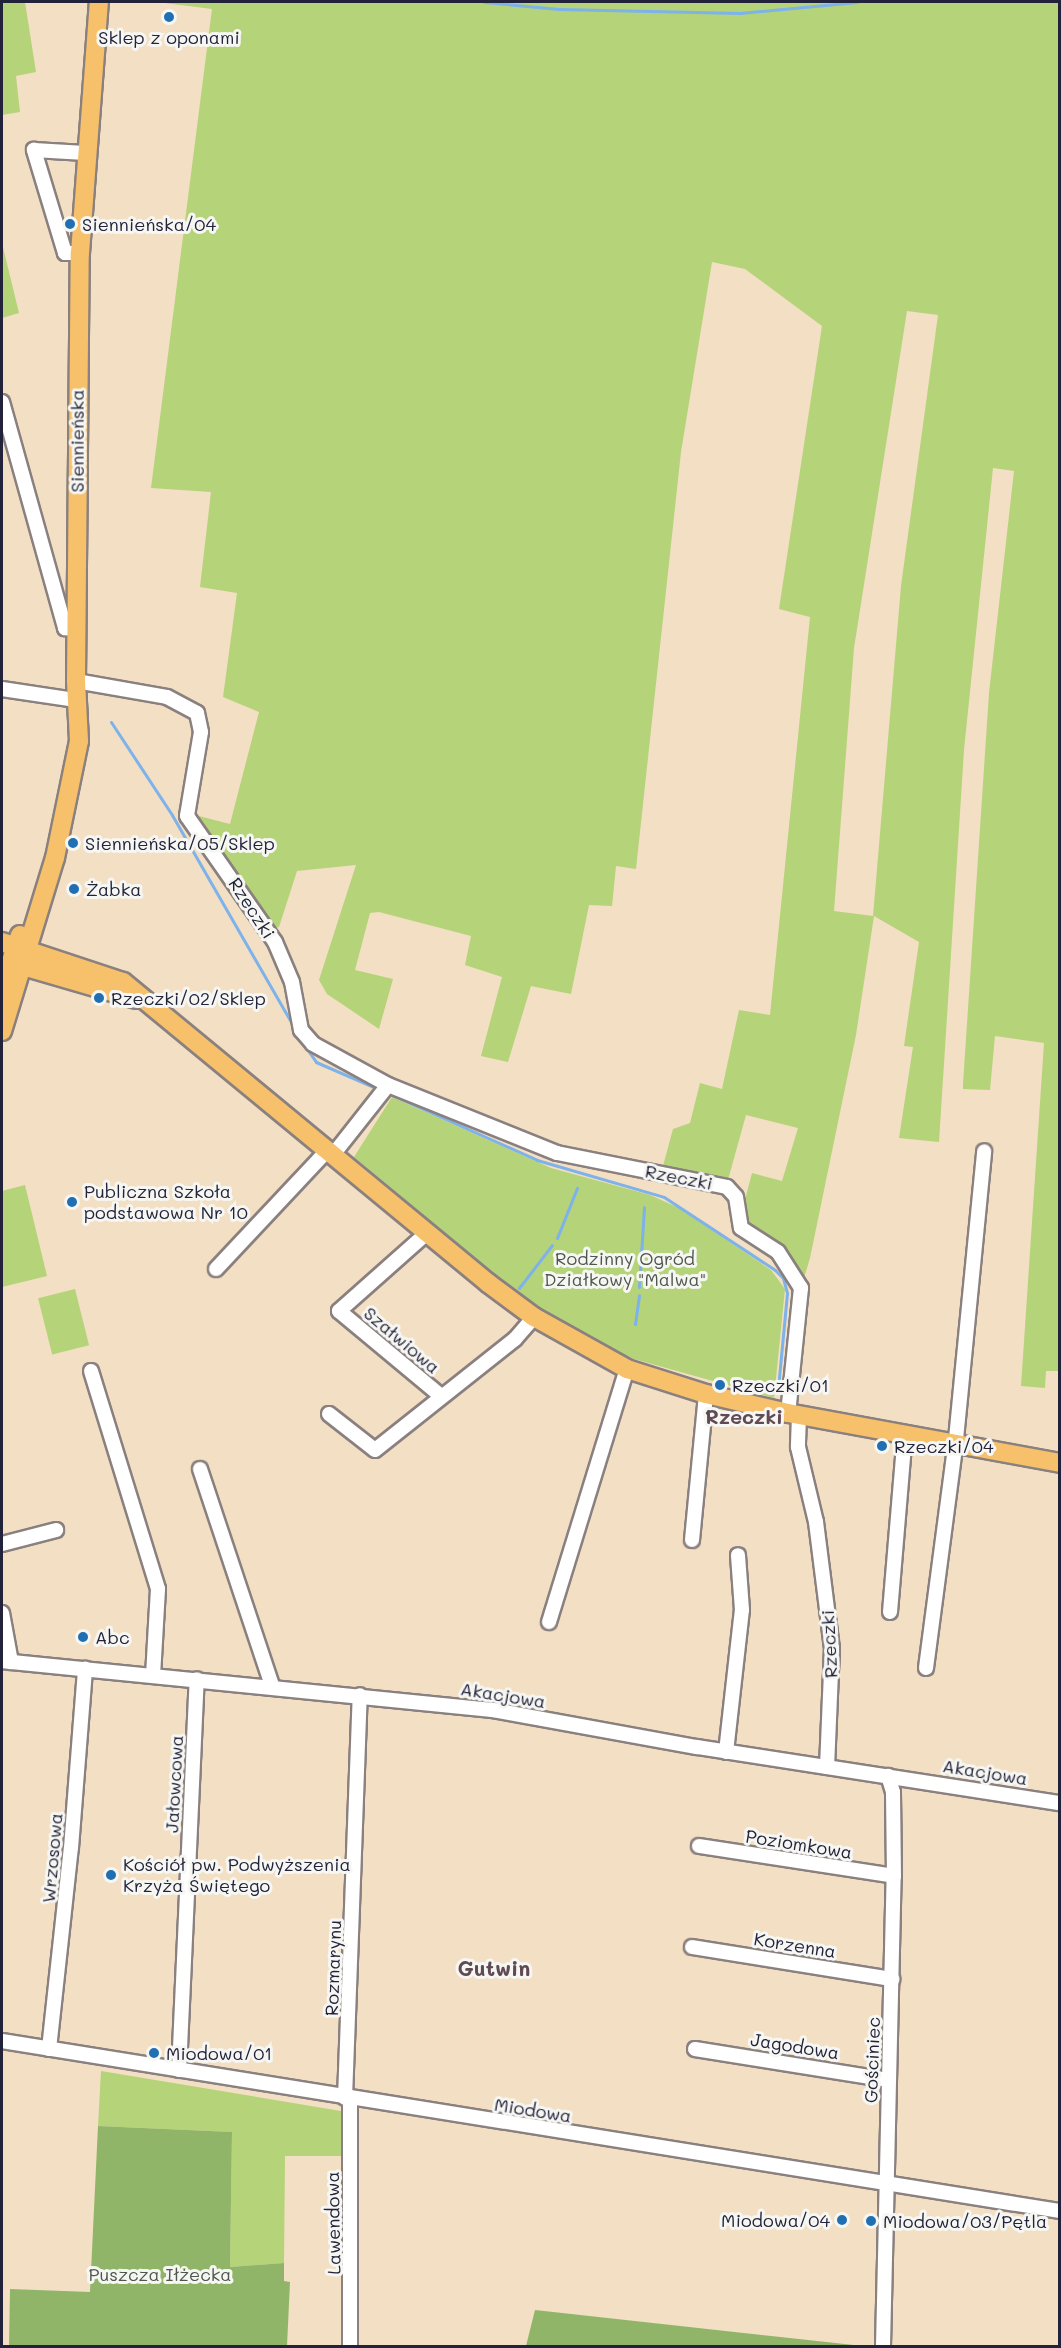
<!DOCTYPE html>
<meta charset="utf-8">
<style>
body{margin:0}
#map{position:relative;width:1061px;height:2348px;overflow:hidden;background:#f3dfc3;font-family:Mali,sans-serif}
div>[style]{position:absolute}
.green>*{inset:0;background:#b5d379;transform-origin:0 0}
.forest>*{inset:0;background:#90b569}
.stream>*{height:3px;margin:-1.5px;padding:0 1.5px;transform-origin:1.5px;border-radius:1.5px;background:#7db2eb}
.roads{filter:drop-shadow(2px 0 #8a807f) drop-shadow(-2px 0 #8a807f) drop-shadow(0 2px #8a807f) drop-shadow(0 -2px #8a807f)}
.minor>*{height:14px;margin:-7px;padding:0 7px;transform-origin:7px;border-radius:7px;background:#fff}
.major>*{height:18px;margin:-9px;padding:0 9px;transform-origin:9px;border-radius:9px;background:#f7c06b}
.dots>*{width:16px;height:16px;translate:-50% -50%;box-sizing:border-box;border:3px solid #f6f6f2;border-radius:50%}
span{translate:-50% -50%;white-space:nowrap;text-align:center;line-height:1.15;-webkit-text-stroke:6px #f6f6f2;paint-order:stroke}
.poi-label{font-size:18px;color:#22223b}
.left{translate:0 -50%;text-align:left}
.right{translate:-100% -50%;text-align:right}
.street-label{font-size:18px;color:#22223b}
.park-label{font-size:18px;color:#4e574e}
.neighbourhood-label{font-size:20px;color:#604b55;font-weight:700}
.quarter-label{font-size:21px;color:#604b55;font-weight:700}
.frame{position:absolute;inset:0;border:3px solid #22223b;pointer-events:none}
</style>
<div id="map">
<div class="green">
<div style="clip-path:polygon(2px 2px,25px 2px,36px 72px,16px 76px,20px 112px,2px 115px)"></div>
<div style="clip-path:polygon(evenodd,157px 2px,1059px 2px,1060px 1371px,1046px 1371px,1045px 1388px,1021px 1386px,1044px 1043px,995px 1036px,990px 1090px,963px 1089px,963px 1084px,989px 693px,1014px 471px,993px 468px,964px 750px,939px 1142px,899px 1138px,913px 1047px,904px 1046px,919px 942px,874px 916px,856px 1035px,810px 1258px,801px 1288px,745px 1223px,742px 1211px,752px 1173px,782px 1181px,798px 1128px,746px 1115px,728px 1180px,663px 1166px,673px 1129px,690px 1123px,700px 1083px,722px 1089px,739px 1010px,770px 1015px,810px 617px,779px 609px,822px 326px,745px 269px,712px 262px,681px 452px,636px 869px,616px 866px,612px 906px,589px 905px,571px 994px,531px 986px,508px 1062px,481px 1056px,502px 977px,465px 965px,471px 936px,379px 912px,370px 913px,355px 970px,393px 979px,379px 1029px,327px 994px,319px 980px,356px 865px,297px 871px,279px 927px,273px 929px,191px 814px,230px 824px,259px 712px,223px 697px,237px 593px,200px 587px,211px 492px,151px 488px,212px 9px,157px 2px,907px 311px,938px 315px,901px 586px,873px 916px,834px 911px,854px 648px,907px 311px)"></div>
<div style="clip-path:polygon(2px 243px,19px 313px,2px 318px)"></div>
<div style="clip-path:polygon(392px 1097px,551px 1168px,650px 1195px,679px 1208px,771px 1270px,785px 1289px,774px 1398px,634px 1359px,582px 1336px,552px 1319px,484px 1266px,354px 1157px)"></div>
<div style="clip-path:polygon(25px 1185px,47px 1276px,2px 1287px,2px 1191px)"></div>
<div style="left:75px;top:1289px;width:58px;height:38px;rotate:76deg"></div>
<div style="clip-path:polygon(101px 2071px,341px 2111px,341px 2156px,285px 2156px,284px 2263px,230px 2267px,232px 2132px,98px 2126px)"></div>
</div>
<div class="forest">
<div style="clip-path:polygon(98px 2126px,232px 2132px,230px 2267px,284px 2263px,284px 2281px,290px 2282px,287px 2346px,9px 2346px,10px 2289px,90px 2292px)"></div>
<div style="clip-path:polygon(535px 2310px,863px 2346px,526px 2346px)"></div>
</div>
<div class="stream">
<div style="left:484px;top:2px;width:75px;rotate:5.3deg"></div>
<div style="left:559px;top:9px;width:181px;rotate:1.3deg"></div>
<div style="left:740px;top:13px;width:118px;rotate:-5.4deg"></div>
<div style="left:111px;top:722px;width:111px;rotate:56.7deg"></div>
<div style="left:172px;top:815px;width:249px;rotate:60.1deg"></div>
<div style="left:300px;top:1039px;width:28px;rotate:55deg"></div>
<div style="left:316px;top:1062px;width:68px;rotate:23.5deg"></div>
<div style="left:392px;top:1095px;width:159px;rotate:24.1deg"></div>
<div style="left:537px;top:1160px;width:132px;rotate:16.2deg"></div>
<div style="left:664px;top:1197px;width:133px;rotate:33.3deg"></div>
<div style="left:775px;top:1270px;width:11px;rotate:45deg"></div>
<div style="left:783px;top:1278px;width:16px;rotate:75deg"></div>
<div style="left:787px;top:1293px;width:96px;rotate:95.4deg"></div>
<div style="left:557px;top:1238px;width:54px;rotate:-68.2deg"></div>
<div style="left:639px;top:1287px;width:80px;rotate:-86.4deg"></div>
<div style="left:519px;top:1288px;width:54px;rotate:-52.5deg"></div>
<div style="left:635px;top:1324px;width:29px;rotate:-82deg"></div>
</div>
<div class="roads">
<div class="minor">
<div style="left:80px;top:253px;width:15px;rotate:180deg"></div>
<div style="left:65px;top:253px;width:108px;rotate:-106.8deg"></div>
<div style="left:34px;top:150px;width:51px;rotate:3.4deg"></div>
<div style="left:2px;top:402px;width:235px;rotate:74.4deg"></div>
<div style="left:65px;top:628px;width:11px;rotate:5deg"></div>
<div style="left:76px;top:681px;width:92px;rotate:10deg"></div>
<div style="left:167px;top:697px;width:34px;rotate:28deg"></div>
<div style="left:197px;top:713px;width:19px;rotate:78deg"></div>
<div style="left:201px;top:732px;width:85px;rotate:99.5deg"></div>
<div style="left:187px;top:816px;width:154px;rotate:55.1deg"></div>
<div style="left:275px;top:942px;width:43px;rotate:67deg"></div>
<div style="left:292px;top:982px;width:49px;rotate:79.4deg"></div>
<div style="left:301px;top:1030px;width:18px;rotate:49deg"></div>
<div style="left:313px;top:1044px;width:85px;rotate:28.7deg"></div>
<div style="left:388px;top:1085px;width:182px;rotate:21.9deg"></div>
<div style="left:557px;top:1153px;width:173px;rotate:11.3deg"></div>
<div style="left:727px;top:1187px;width:13px;rotate:48deg"></div>
<div style="left:736px;top:1197px;width:31px;rotate:81deg"></div>
<div style="left:741px;top:1228px;width:44px;rotate:33deg"></div>
<div style="left:778px;top:1252px;width:43px;rotate:57.4deg"></div>
<div style="left:801px;top:1288px;width:126px;rotate:95.9deg"></div>
<div style="left:2px;top:689px;width:75px;rotate:8.5deg"></div>
<div style="left:332px;top:1156px;width:90px;rotate:-51.7deg"></div>
<div style="left:428px;top:1232px;width:119px;rotate:138.4deg"></div>
<div style="left:339px;top:1311px;width:133px;rotate:39.8deg"></div>
<div style="left:216px;top:1269px;width:161px;rotate:-46.8deg"></div>
<div style="left:91px;top:1371px;width:228px;rotate:72.9deg"></div>
<div style="left:158px;top:1589px;width:86px;rotate:93.3deg"></div>
<div style="left:329px;top:1414px;width:58px;rotate:38deg"></div>
<div style="left:375px;top:1450px;width:179px;rotate:-38.4deg"></div>
<div style="left:515px;top:1339px;width:29px;rotate:-49deg"></div>
<div style="left:799px;top:1415px;width:32px;rotate:92deg"></div>
<div style="left:798px;top:1447px;width:77px;rotate:76.5deg"></div>
<div style="left:816px;top:1522px;width:127px;rotate:82.8deg"></div>
<div style="left:832px;top:1648px;width:119px;rotate:92.4deg"></div>
<div style="left:200px;top:1469px;width:229px;rotate:71.6deg"></div>
<div style="left:692px;top:1540px;width:147px;rotate:-84.5deg"></div>
<div style="left:2px;top:1544px;width:56px;rotate:-14.5deg"></div>
<div style="left:890px;top:1612px;width:179px;rotate:-85.2deg"></div>
<div style="left:2px;top:1613px;width:50px;rotate:79.6deg"></div>
<div style="left:549px;top:1622px;width:265px;rotate:-72.9deg"></div>
<div style="left:2px;top:1661px;width:493px;rotate:5.7deg"></div>
<div style="left:493px;top:1710px;width:207px;rotate:10.3deg"></div>
<div style="left:697px;top:1747px;width:367px;rotate:8.8deg"></div>
<div style="left:926px;top:1668px;width:231px;rotate:-82.5deg"></div>
<div style="left:956px;top:1439px;width:289px;rotate:-84.4deg"></div>
<div style="left:726px;top:1752px;width:143px;rotate:-83.6deg"></div>
<div style="left:742px;top:1610px;width:55px;rotate:-94.2deg"></div>
<div style="left:699px;top:1846px;width:197px;rotate:8.7deg"></div>
<div style="left:692px;top:1947px;width:203px;rotate:9.1deg"></div>
<div style="left:2px;top:2041px;width:1072px;rotate:9.13deg"></div>
<div style="left:49px;top:2049px;width:202px;rotate:-83.8deg"></div>
<div style="left:71px;top:1848px;width:180px;rotate:-85.5deg"></div>
<div style="left:695px;top:2049px;width:195px;rotate:9.1deg"></div>
<div style="left:179px;top:2070px;width:391px;rotate:-87.4deg"></div>
<div style="left:345px;top:2098px;width:403px;rotate:-87.9deg"></div>
<div style="left:350px;top:2099px;width:247px;rotate:90deg"></div>
<div style="left:883px;top:2346px;width:470px;rotate:-88.7deg"></div>
<div style="left:894px;top:1876px;width:84px;rotate:-90.7deg"></div>
<div style="left:893px;top:1792px;width:17px;rotate:-107deg"></div>
</div>
<div class="major">
<div style="left:2px;top:942px;width:127px;rotate:18.3deg"></div>
<div style="left:123px;top:982px;width:473px;rotate:39.5deg"></div>
<div style="left:488px;top:1283px;width:57px;rotate:36.5deg"></div>
<div style="left:534px;top:1317px;width:107px;rotate:29.2deg"></div>
<div style="left:627px;top:1369px;width:83px;rotate:17.6deg"></div>
<div style="left:706px;top:1394px;width:84px;rotate:13deg"></div>
<div style="left:788px;top:1413px;width:277px;rotate:10.4deg"></div>
<div style="left:13px;top:963px;width:128px;rotate:16.3deg"></div>
<div style="left:2px;top:988px;width:56px;rotate:-71.2deg"></div>
<div style="left:2px;top:1031px;width:181px;rotate:-73deg"></div>
<div style="left:55px;top:858px;width:119px;rotate:-78.4deg"></div>
<div style="left:79px;top:741px;width:60px;rotate:-92.9deg"></div>
<div style="left:76px;top:681px;width:428px;rotate:-89.5deg"></div>
<div style="left:80px;top:253px;width:252px;rotate:-85.7deg"></div>
</div>
</div>
<div class="dots">
<div style="left:169px;top:17px;background:#1f6fb2"></div>
<div style="left:70px;top:224px;background:#1f6fb2"></div>
<div style="left:73px;top:843px;background:#1f6fb2"></div>
<div style="left:74px;top:889px;background:#1f6fb2"></div>
<div style="left:99px;top:998px;background:#1f6fb2"></div>
<div style="left:72px;top:1202px;background:#1f6fb2"></div>
<div style="left:720px;top:1385px;background:#1f6fb2"></div>
<div style="left:882px;top:1446px;background:#1f6fb2"></div>
<div style="left:83px;top:1637px;background:#1f6fb2"></div>
<div style="left:111px;top:1875px;background:#1f6fb2"></div>
<div style="left:154px;top:2053px;background:#1f6fb2"></div>
<div style="left:842px;top:2220px;background:#1f6fb2"></div>
<div style="left:871px;top:2221px;background:#1f6fb2"></div>
</div>
<div class="poi-label">
<span style="left:169px;top:37px">Sklep z oponami</span>
<span class="left" style="left:82px;top:224px">Siennieńska/04</span>
<span class="left" style="left:85px;top:843px">Siennieńska/05/Sklep</span>
<span class="left" style="left:86px;top:889px">Żabka</span>
<span class="left" style="left:111px;top:998px">Rzeczki/02/Sklep</span>
<span class="left" style="left:84px;top:1202px">Publiczna Szkoła<br>podstawowa Nr 10</span>
<span class="left" style="left:732px;top:1385px">Rzeczki/01</span>
<span class="left" style="left:894px;top:1446px">Rzeczki/04</span>
<span class="left" style="left:95px;top:1637px">Abc</span>
<span class="left" style="left:123px;top:1875px">Kościół pw. Podwyższenia<br>Krzyża Świętego</span>
<span class="left" style="left:166px;top:2053px">Miodowa/01</span>
<span class="right" style="left:830px;top:2220px">Miodowa/04</span>
<span class="left" style="left:883px;top:2221px">Miodowa/03/Pętla</span>
</div>
<div class="street-label">
<span style="left:77px;top:441px;rotate:-90deg">Siennieńska</span>
<span style="left:252px;top:908px;rotate:57deg">Rzeczki</span>
<span style="left:679px;top:1177px;rotate:11deg">Rzeczki</span>
<span style="left:402px;top:1340px;rotate:40deg">Szałwiowa</span>
<span style="left:829px;top:1644px;rotate:-93deg">Rzeczki</span>
<span style="left:503px;top:1695px;rotate:9deg">Akacjowa</span>
<span style="left:985px;top:1772px;rotate:9deg">Akacjowa</span>
<span style="left:174px;top:1784px;rotate:-87deg">Jałowcowa</span>
<span style="left:799px;top:1844px;rotate:9deg">Poziomkowa</span>
<span style="left:52px;top:1858px;rotate:-85deg">Wrzosowa</span>
<span style="left:795px;top:1945px;rotate:9deg">Korzenna</span>
<span style="left:333px;top:1968px;rotate:-88deg">Rozmarynu</span>
<span style="left:795px;top:2046px;rotate:9deg">Jagodowa</span>
<span style="left:872px;top:2060px;rotate:-88deg">Gościniec</span>
<span style="left:533px;top:2110px;rotate:9deg">Miodowa</span>
<span style="left:333px;top:2223px;rotate:-91deg">Lawendowa</span>
</div>
<div class="park-label">
<span style="left:625px;top:1269px">Rodzinny Ogród<br>Działkowy "Malwa"</span>
<span style="left:160px;top:2274px">Puszcza Iłżecka</span>
</div>
<div class="neighbourhood-label">
<span style="left:744px;top:1416px">Rzeczki</span>
</div>
<div class="quarter-label">
<span style="left:494px;top:1968px">Gutwin</span>
</div>
<div class="frame"></div>
</div>
